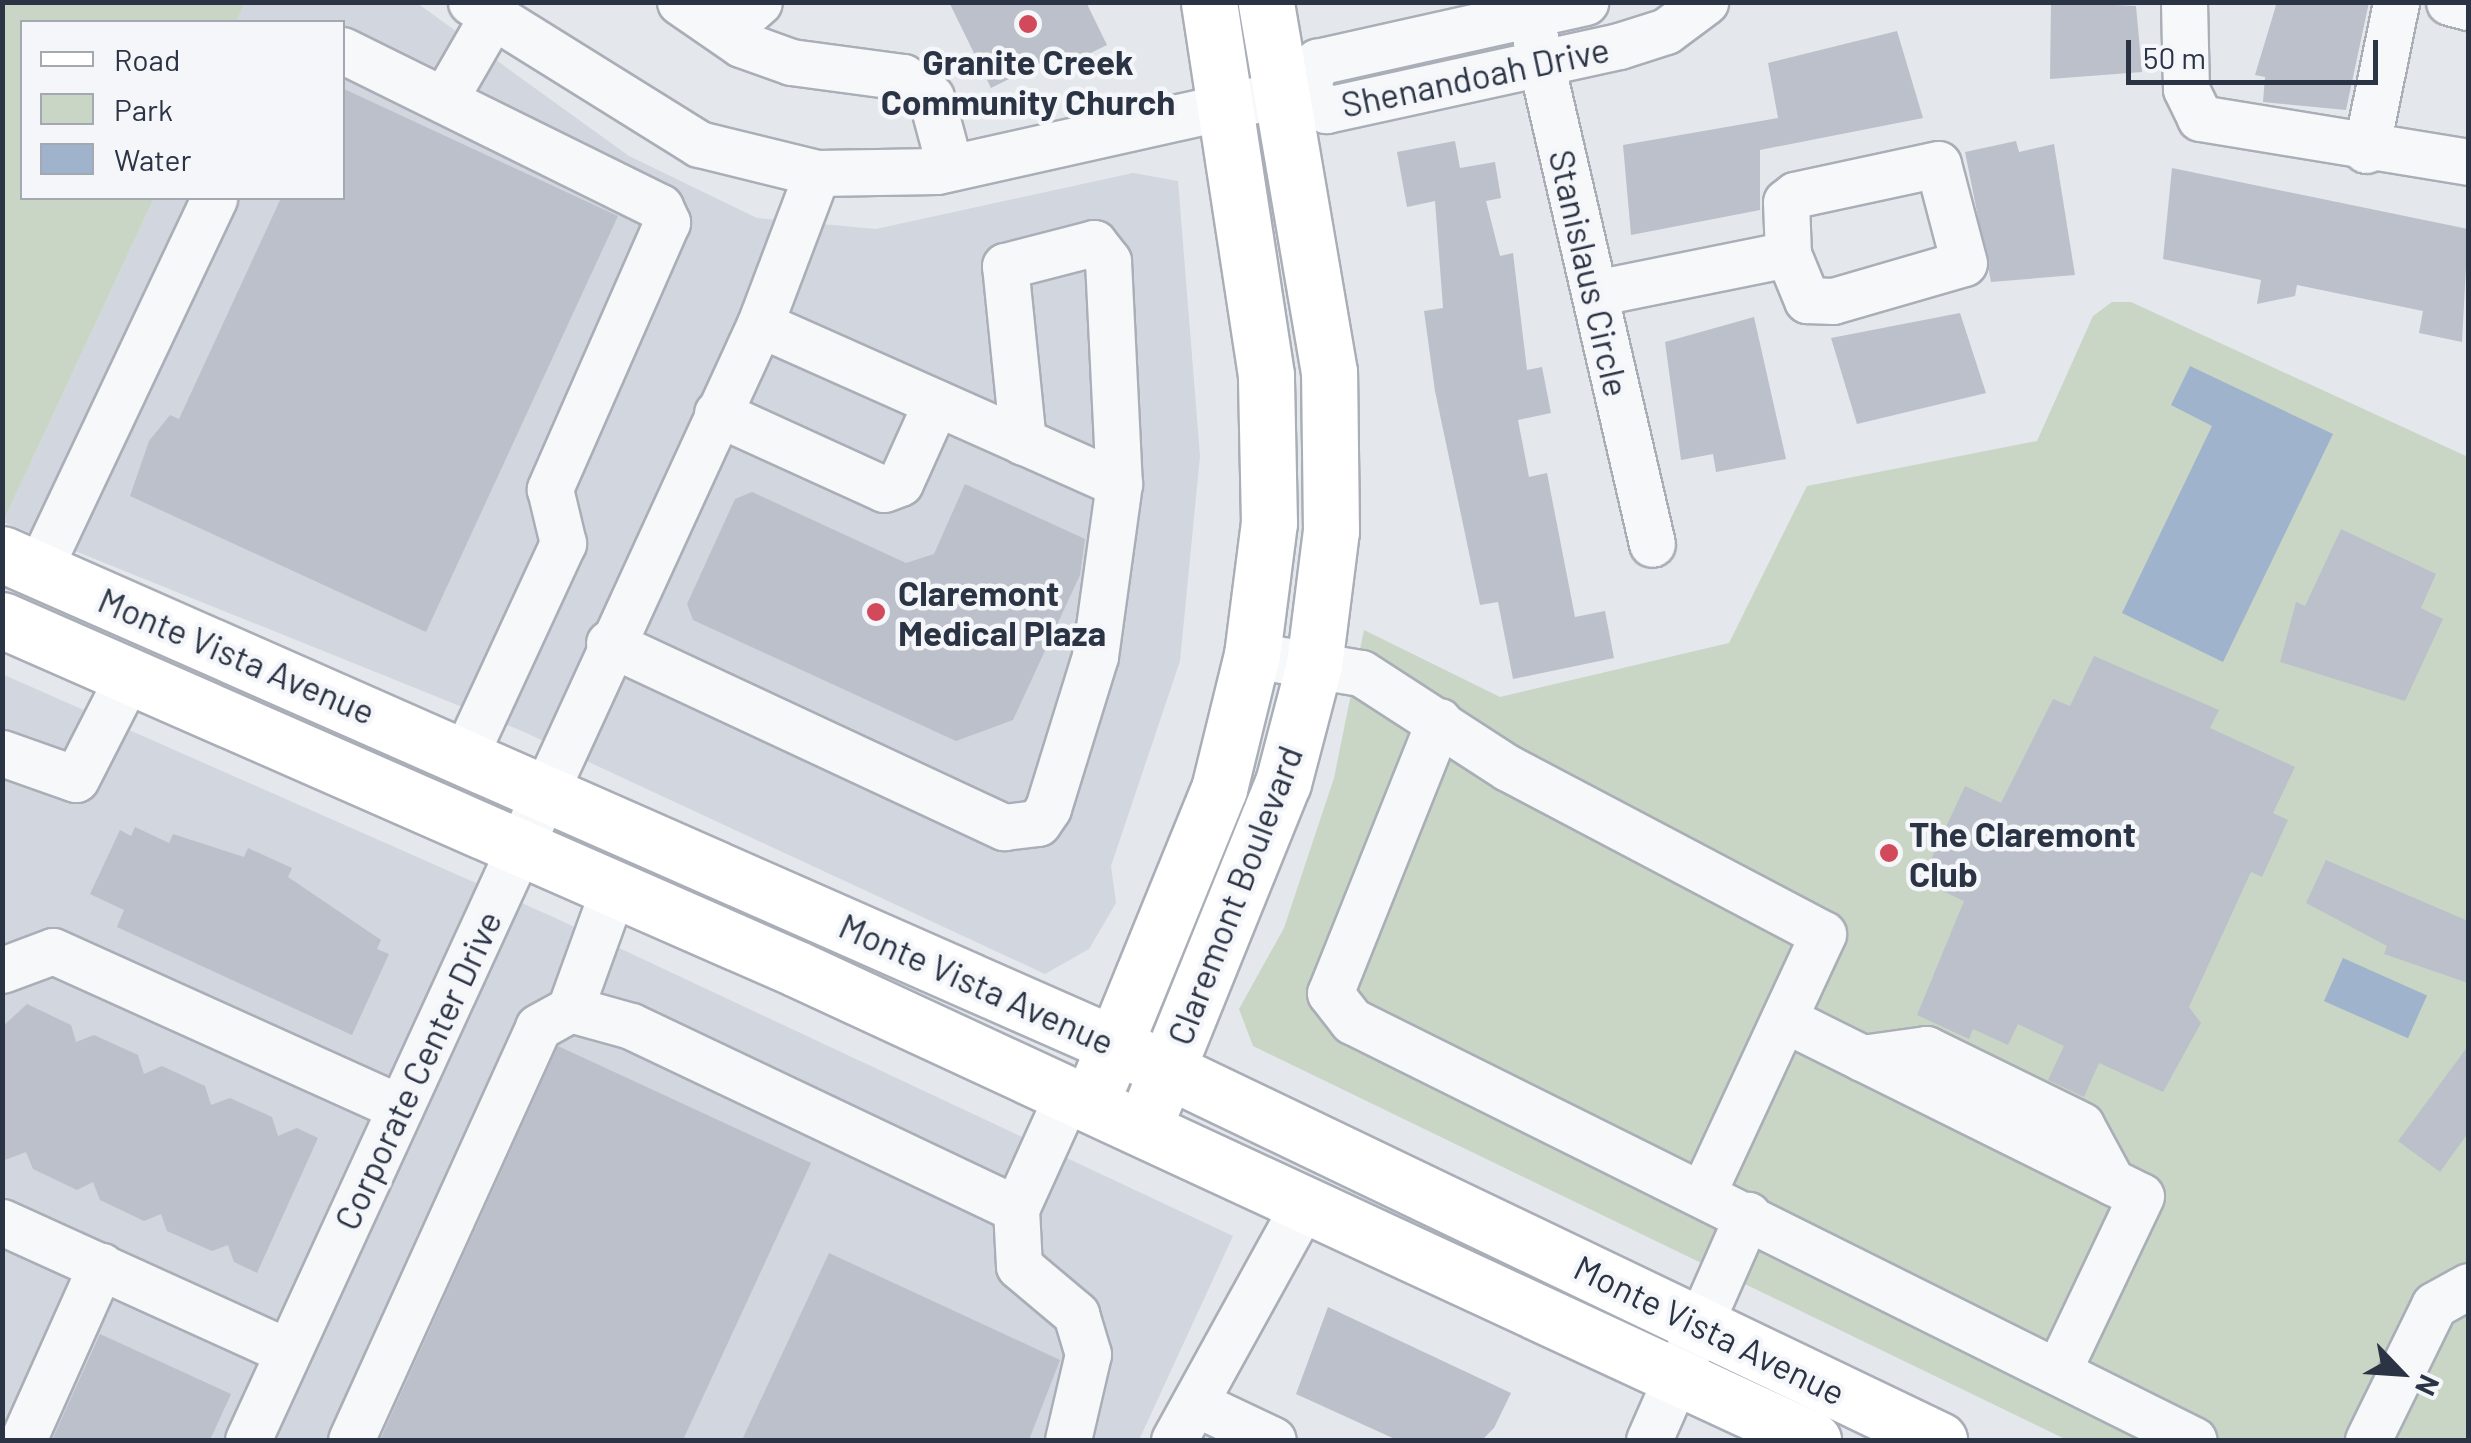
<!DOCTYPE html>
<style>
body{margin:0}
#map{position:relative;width:2471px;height:1443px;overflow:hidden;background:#e4e7ec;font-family:Barlow,sans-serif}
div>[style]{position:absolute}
.built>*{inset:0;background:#d2d6de}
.green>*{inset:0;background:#c9d6c5}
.water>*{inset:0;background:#9fb4cc;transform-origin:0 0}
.building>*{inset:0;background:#bbc0ca}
.roads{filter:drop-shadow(2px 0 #a9aeb7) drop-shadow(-2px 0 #a9aeb7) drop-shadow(0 2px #a9aeb7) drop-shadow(0 -2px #a9aeb7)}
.minor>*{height:45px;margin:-22.5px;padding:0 22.5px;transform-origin:22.5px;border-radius:22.5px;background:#f7f8fa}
.major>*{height:55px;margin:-27.5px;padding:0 27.5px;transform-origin:27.5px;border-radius:27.5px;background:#fff}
.dots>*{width:28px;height:28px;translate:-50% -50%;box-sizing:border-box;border:5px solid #f4f6f9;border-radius:50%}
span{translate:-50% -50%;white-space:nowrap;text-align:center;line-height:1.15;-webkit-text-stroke:9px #f4f6f9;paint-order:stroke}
.poi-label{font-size:35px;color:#2b3445;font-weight:700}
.left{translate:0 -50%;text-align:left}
.street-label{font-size:35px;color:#2b3445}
.frame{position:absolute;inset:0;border:5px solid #2b3445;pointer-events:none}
.legend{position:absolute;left:20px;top:20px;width:325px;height:180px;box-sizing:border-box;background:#f4f6f9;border:2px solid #a4a8b1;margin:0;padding:12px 18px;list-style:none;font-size:30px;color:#2b3445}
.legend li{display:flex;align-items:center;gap:20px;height:50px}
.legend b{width:50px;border:2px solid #a4a8b1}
.north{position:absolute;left:2351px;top:1323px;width:100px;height:100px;-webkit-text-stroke:8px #f4f6f9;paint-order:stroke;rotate:115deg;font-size:28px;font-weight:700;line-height:40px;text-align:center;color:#2b3445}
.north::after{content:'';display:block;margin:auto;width:35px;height:45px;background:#2b3445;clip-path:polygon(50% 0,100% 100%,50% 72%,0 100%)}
.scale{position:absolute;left:2126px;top:40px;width:252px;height:45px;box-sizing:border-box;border:5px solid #2b3445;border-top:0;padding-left:12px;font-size:30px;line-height:35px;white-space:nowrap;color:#2b3445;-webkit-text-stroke:8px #f4f6f9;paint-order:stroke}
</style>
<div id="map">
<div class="built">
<div style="clip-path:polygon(245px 3px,417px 3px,629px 156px,757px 218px,876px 229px,1133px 173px,1178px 181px,1200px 456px,1180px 661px,1111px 866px,1116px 903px,1089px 949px,1045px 974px,522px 731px,3px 522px,154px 198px,342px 198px,342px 22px,236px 22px)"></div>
<div style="clip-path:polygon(2px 674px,551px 916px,1233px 1236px,1139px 1440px,3px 1440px)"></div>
</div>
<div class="green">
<div style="clip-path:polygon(3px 2px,245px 3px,236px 22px,22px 22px,22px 198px,154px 198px,3px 522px)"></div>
<div style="clip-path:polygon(2112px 302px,2131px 302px,2468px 457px,2468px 1440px,2067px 1440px,1253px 1046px,1239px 1009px,1284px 928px,1334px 778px,1364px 630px,1500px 697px,1729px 643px,1807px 486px,2037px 441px,2093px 316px)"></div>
</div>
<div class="water">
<div style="clip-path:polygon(2190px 366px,2333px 434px,2223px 662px,2122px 613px,2212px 426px,2171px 405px)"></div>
<div style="left:2343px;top:958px;width:92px;height:47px;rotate:24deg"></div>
</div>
<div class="building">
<div style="clip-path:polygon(949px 2px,1086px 2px,1107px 45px,1064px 66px,1049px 59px,991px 88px)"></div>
<div style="clip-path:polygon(2051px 2px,2136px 6px,2142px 72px,2050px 79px)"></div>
<div style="clip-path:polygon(2277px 2px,2369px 2px,2346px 110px,2263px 102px,2265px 77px,2255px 75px)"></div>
<div style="clip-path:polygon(1897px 31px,1923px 118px,1760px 150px,1760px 210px,1631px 235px,1623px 145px,1778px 118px,1768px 63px)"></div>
<div style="clip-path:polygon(342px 88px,618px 216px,426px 632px,130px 496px,149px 441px,170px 415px,179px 419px,281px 198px,342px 198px)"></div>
<div style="clip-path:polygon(1455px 141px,1460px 168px,1495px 162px,1501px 198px,1486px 201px,1500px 256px,1513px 253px,1527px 370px,1542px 367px,1551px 413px,1518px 420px,1529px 477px,1547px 473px,1575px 617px,1605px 611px,1614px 658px,1513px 679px,1498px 602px,1480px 605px,1435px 391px,1424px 311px,1443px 308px,1435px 201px,1407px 207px,1397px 152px)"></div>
<div style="clip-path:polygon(2016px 141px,2019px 152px,2054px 144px,2075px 275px,1991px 282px,1965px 152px)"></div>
<div style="clip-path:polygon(2172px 168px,2468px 229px,2462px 342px,2419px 333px,2423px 311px,2297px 285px,2295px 296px,2257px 304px,2261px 280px,2163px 259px)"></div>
<div style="clip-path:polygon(1960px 313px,1986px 393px,1857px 424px,1831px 338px)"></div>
<div style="clip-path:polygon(1754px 317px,1786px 459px,1716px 472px,1713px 454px,1681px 460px,1665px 342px)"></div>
<div style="clip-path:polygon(965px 484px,1085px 539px,1080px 575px,1013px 720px,956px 741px,693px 620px,687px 604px,735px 499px,752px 492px,906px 563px,934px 554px)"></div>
<div style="clip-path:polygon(2341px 529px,2436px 574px,2421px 608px,2443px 619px,2405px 701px,2280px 662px,2296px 602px,2305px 606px)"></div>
<div style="clip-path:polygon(2094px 656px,2219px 710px,2210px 728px,2295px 767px,2273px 813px,2288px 820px,2262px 877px,2251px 872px,2189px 1007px,2201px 1023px,2163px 1092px,2099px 1063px,2084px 1097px,2048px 1080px,2064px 1046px,2018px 1024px,2008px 1045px,1973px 1029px,1969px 1039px,1917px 1015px,1964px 901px,1921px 881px,1965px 786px,2001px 803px,2053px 699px,2070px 706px)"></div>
<div style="clip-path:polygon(135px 827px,169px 843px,173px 834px,244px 857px,248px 848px,292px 868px,288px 877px,381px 940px,377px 949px,389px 954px,352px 1035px,117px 927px,124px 910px,90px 894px,120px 830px,131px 836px)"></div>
<div style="clip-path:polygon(2326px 860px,2468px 921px,2468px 983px,2384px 954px,2387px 946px,2306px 903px)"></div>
<div style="clip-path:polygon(27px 1004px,71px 1025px,76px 1042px,94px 1035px,138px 1055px,144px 1074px,162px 1066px,205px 1086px,211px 1105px,230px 1098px,272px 1117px,278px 1136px,297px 1128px,318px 1138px,257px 1273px,234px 1262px,228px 1245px,212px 1251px,167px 1231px,161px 1214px,144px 1221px,100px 1200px,93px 1182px,77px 1190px,33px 1169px,26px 1152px,2px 1161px,2px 1027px)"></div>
<div style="clip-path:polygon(558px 1046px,811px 1163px,683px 1440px,380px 1440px)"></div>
<div style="clip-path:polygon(2468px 1046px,2468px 1133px,2440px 1172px,2398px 1141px)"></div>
<div style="clip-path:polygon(829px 1253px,1060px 1360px,1029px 1440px,742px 1440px)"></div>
<div style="clip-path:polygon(1328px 1307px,1511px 1393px,1494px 1428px,1482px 1440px,1397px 1440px,1296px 1394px)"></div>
<div style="clip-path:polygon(100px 1334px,231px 1394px,210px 1440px,52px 1440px)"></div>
</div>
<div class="roads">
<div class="minor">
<div style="left:471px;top:2px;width:269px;rotate:31.9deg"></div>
<div style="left:699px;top:144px;width:122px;rotate:13.8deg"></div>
<div style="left:817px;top:173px;width:120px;rotate:-1deg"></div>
<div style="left:937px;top:171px;width:377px;rotate:-12.6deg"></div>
<div style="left:680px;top:2px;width:74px;rotate:34.5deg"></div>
<div style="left:741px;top:44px;width:53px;rotate:19.8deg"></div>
<div style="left:791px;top:62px;width:113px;rotate:7.6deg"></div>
<div style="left:903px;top:77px;width:34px;rotate:36deg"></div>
<div style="left:931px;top:97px;width:73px;rotate:75deg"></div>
<div style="left:1527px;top:2px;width:556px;rotate:77.01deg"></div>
<div style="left:2184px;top:2px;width:87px;rotate:88.7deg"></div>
<div style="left:2186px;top:89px;width:32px;rotate:64deg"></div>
<div style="left:2200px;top:118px;width:272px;rotate:9.3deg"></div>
<div style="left:2449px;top:2px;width:20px;rotate:15deg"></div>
<div style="left:725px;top:32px;width:45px;rotate:-41.4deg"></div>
<div style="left:342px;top:50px;width:355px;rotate:26.3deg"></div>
<div style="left:660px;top:207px;width:17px;rotate:65deg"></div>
<div style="left:667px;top:222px;width:292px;rotate:113.7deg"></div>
<div style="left:550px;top:489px;width:56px;rotate:76.5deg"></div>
<div style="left:563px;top:543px;width:231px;rotate:114.8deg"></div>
<div style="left:1305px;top:89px;width:30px;rotate:45deg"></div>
<div style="left:1326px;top:110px;width:300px;rotate:-12.3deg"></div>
<div style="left:1619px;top:46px;width:49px;rotate:-17.7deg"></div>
<div style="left:1666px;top:31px;width:49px;rotate:-36.6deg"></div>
<div style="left:1305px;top:89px;width:30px;rotate:-66deg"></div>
<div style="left:1317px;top:62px;width:275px;rotate:-12.6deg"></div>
<div style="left:444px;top:100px;width:96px;rotate:-60deg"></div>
<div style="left:2366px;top:150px;width:151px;rotate:-78.5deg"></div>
<div style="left:1595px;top:293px;width:197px;rotate:-11.4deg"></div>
<div style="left:1788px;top:254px;width:50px;rotate:67.6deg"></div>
<div style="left:1807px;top:300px;width:26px;rotate:2deg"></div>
<div style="left:1833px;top:301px;width:136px;rotate:-16.2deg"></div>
<div style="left:1964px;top:263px;width:102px;rotate:-104.7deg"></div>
<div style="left:1938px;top:164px;width:146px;rotate:167.8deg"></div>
<div style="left:1795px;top:195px;width:11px;rotate:142deg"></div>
<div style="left:1786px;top:202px;width:52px;rotate:87.8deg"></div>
<div style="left:717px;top:413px;width:183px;rotate:24.5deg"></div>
<div style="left:884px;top:489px;width:17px;rotate:-21deg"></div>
<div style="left:900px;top:483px;width:88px;rotate:-65.8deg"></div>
<div style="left:1023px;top:442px;width:177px;rotate:-95.8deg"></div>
<div style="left:1005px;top:266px;width:92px;rotate:-14.5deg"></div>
<div style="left:1094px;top:243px;width:23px;rotate:52deg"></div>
<div style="left:1108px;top:261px;width:223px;rotate:87.2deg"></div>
<div style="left:39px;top:569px;width:410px;rotate:-64.7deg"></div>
<div style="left:609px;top:643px;width:436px;rotate:25deg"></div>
<div style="left:1004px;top:827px;width:34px;rotate:-7deg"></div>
<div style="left:1038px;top:823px;width:18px;rotate:-56deg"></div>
<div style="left:1048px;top:808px;width:159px;rotate:-72.8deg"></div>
<div style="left:1095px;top:656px;width:174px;rotate:-82.1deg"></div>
<div style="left:1119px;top:484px;width:393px;rotate:-156deg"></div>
<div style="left:1252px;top:655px;width:110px;rotate:9.4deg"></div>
<div style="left:1361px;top:673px;width:175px;rotate:32.9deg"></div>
<div style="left:1508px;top:768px;width:356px;rotate:27.8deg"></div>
<div style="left:1823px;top:934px;width:285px;rotate:114.9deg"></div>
<div style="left:1439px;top:721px;width:293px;rotate:111.8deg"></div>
<div style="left:1330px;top:993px;width:36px;rotate:52deg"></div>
<div style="left:1352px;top:1021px;width:940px;rotate:26.46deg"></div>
<div style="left:2px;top:753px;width:78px;rotate:19.4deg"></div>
<div style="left:76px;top:779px;width:114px;rotate:-63deg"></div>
<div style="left:2px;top:970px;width:54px;rotate:-20.4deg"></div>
<div style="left:53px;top:951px;width:381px;rotate:24.3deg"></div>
<div style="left:570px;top:1009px;width:127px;rotate:-70.1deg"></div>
<div style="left:1784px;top:1019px;width:398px;rotate:26.4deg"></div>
<div style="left:2141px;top:1196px;width:191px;rotate:115.4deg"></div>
<div style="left:1862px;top:1058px;width:65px;rotate:-8deg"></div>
<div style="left:1926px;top:1049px;width:173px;rotate:26.1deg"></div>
<div style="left:2081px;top:1125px;width:65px;rotate:61.5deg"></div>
<div style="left:1068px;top:1094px;width:126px;rotate:114.3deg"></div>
<div style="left:1016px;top:1209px;width:57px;rotate:87deg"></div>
<div style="left:1019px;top:1266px;width:75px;rotate:40.1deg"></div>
<div style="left:1076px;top:1314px;width:42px;rotate:73.3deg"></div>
<div style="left:1088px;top:1354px;width:88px;rotate:103.1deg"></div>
<div style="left:2px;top:1222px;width:314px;rotate:24.4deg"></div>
<div style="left:1195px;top:1403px;width:86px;rotate:25.4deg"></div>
<div style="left:23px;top:1440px;width:191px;rotate:-65.9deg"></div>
<div style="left:248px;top:1440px;width:1228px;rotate:-65.36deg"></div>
<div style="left:760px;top:324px;width:161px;rotate:-69.3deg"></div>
<div style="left:351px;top:1440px;width:453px;rotate:-65.6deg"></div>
<div style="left:538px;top:1027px;width:37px;rotate:-29deg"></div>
<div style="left:570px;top:1009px;width:63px;rotate:15.6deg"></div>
<div style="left:631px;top:1026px;width:426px;rotate:25.4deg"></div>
<div style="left:1174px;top:1440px;width:273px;rotate:-61.1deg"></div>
<div style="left:1649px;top:1440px;width:246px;rotate:-66.3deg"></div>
<div style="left:2368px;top:1440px;width:150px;rotate:-63.9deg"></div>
<div style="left:2434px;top:1305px;width:39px;rotate:-29deg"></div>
</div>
<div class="major">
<div style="left:2px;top:554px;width:1216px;rotate:23.8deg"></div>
<div style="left:1115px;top:1045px;width:914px;rotate:25.61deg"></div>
<div style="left:2px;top:620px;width:868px;rotate:23.7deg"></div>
<div style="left:797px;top:969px;width:1120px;rotate:24.87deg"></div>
<div style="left:1101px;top:1078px;width:312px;rotate:-67.8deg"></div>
<div style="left:1219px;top:789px;width:138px;rotate:-76.2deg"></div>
<div style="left:1252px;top:655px;width:133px;rotate:-82.7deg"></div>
<div style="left:1269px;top:523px;width:148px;rotate:-91.2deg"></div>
<div style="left:1266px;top:375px;width:377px;rotate:-98.7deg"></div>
<div style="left:1153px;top:1104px;width:346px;rotate:-68deg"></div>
<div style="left:1283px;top:783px;width:122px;rotate:-75.3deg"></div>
<div style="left:1314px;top:665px;width:135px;rotate:-82.8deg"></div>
<div style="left:1331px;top:531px;width:159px;rotate:-90.7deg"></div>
<div style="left:1329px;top:372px;width:375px;rotate:-99.7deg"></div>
</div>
</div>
<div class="dots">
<div style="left:1028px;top:24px;background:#d1495b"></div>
<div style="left:876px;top:612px;background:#d1495b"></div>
<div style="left:1889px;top:853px;background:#d1495b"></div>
</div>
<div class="poi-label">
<span style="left:1028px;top:81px">Granite Creek<br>Community Church</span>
<span class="left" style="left:898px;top:612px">Claremont<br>Medical Plaza</span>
<span class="left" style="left:1909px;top:853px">The Claremont<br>Club</span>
</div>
<div class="street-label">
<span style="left:1475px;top:76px;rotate:-12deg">Shenandoah Drive</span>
<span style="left:1590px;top:273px;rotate:77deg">Stanislaus Circle</span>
<span style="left:237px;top:655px;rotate:23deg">Monte Vista Avenue</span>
<span style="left:1234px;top:895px;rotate:-69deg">Claremont Boulevard</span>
<span style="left:977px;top:983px;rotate:24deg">Monte Vista Avenue</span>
<span style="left:417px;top:1070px;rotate:-65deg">Corporate Center Drive</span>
<span style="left:1710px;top:1329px;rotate:26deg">Monte Vista Avenue</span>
</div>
<div class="frame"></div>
<ul class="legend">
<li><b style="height:12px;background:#fff"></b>Road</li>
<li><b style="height:28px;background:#c9d6c5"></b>Park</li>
<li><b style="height:28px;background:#9fb4cc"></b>Water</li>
</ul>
<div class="north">N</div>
<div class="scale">50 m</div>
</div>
